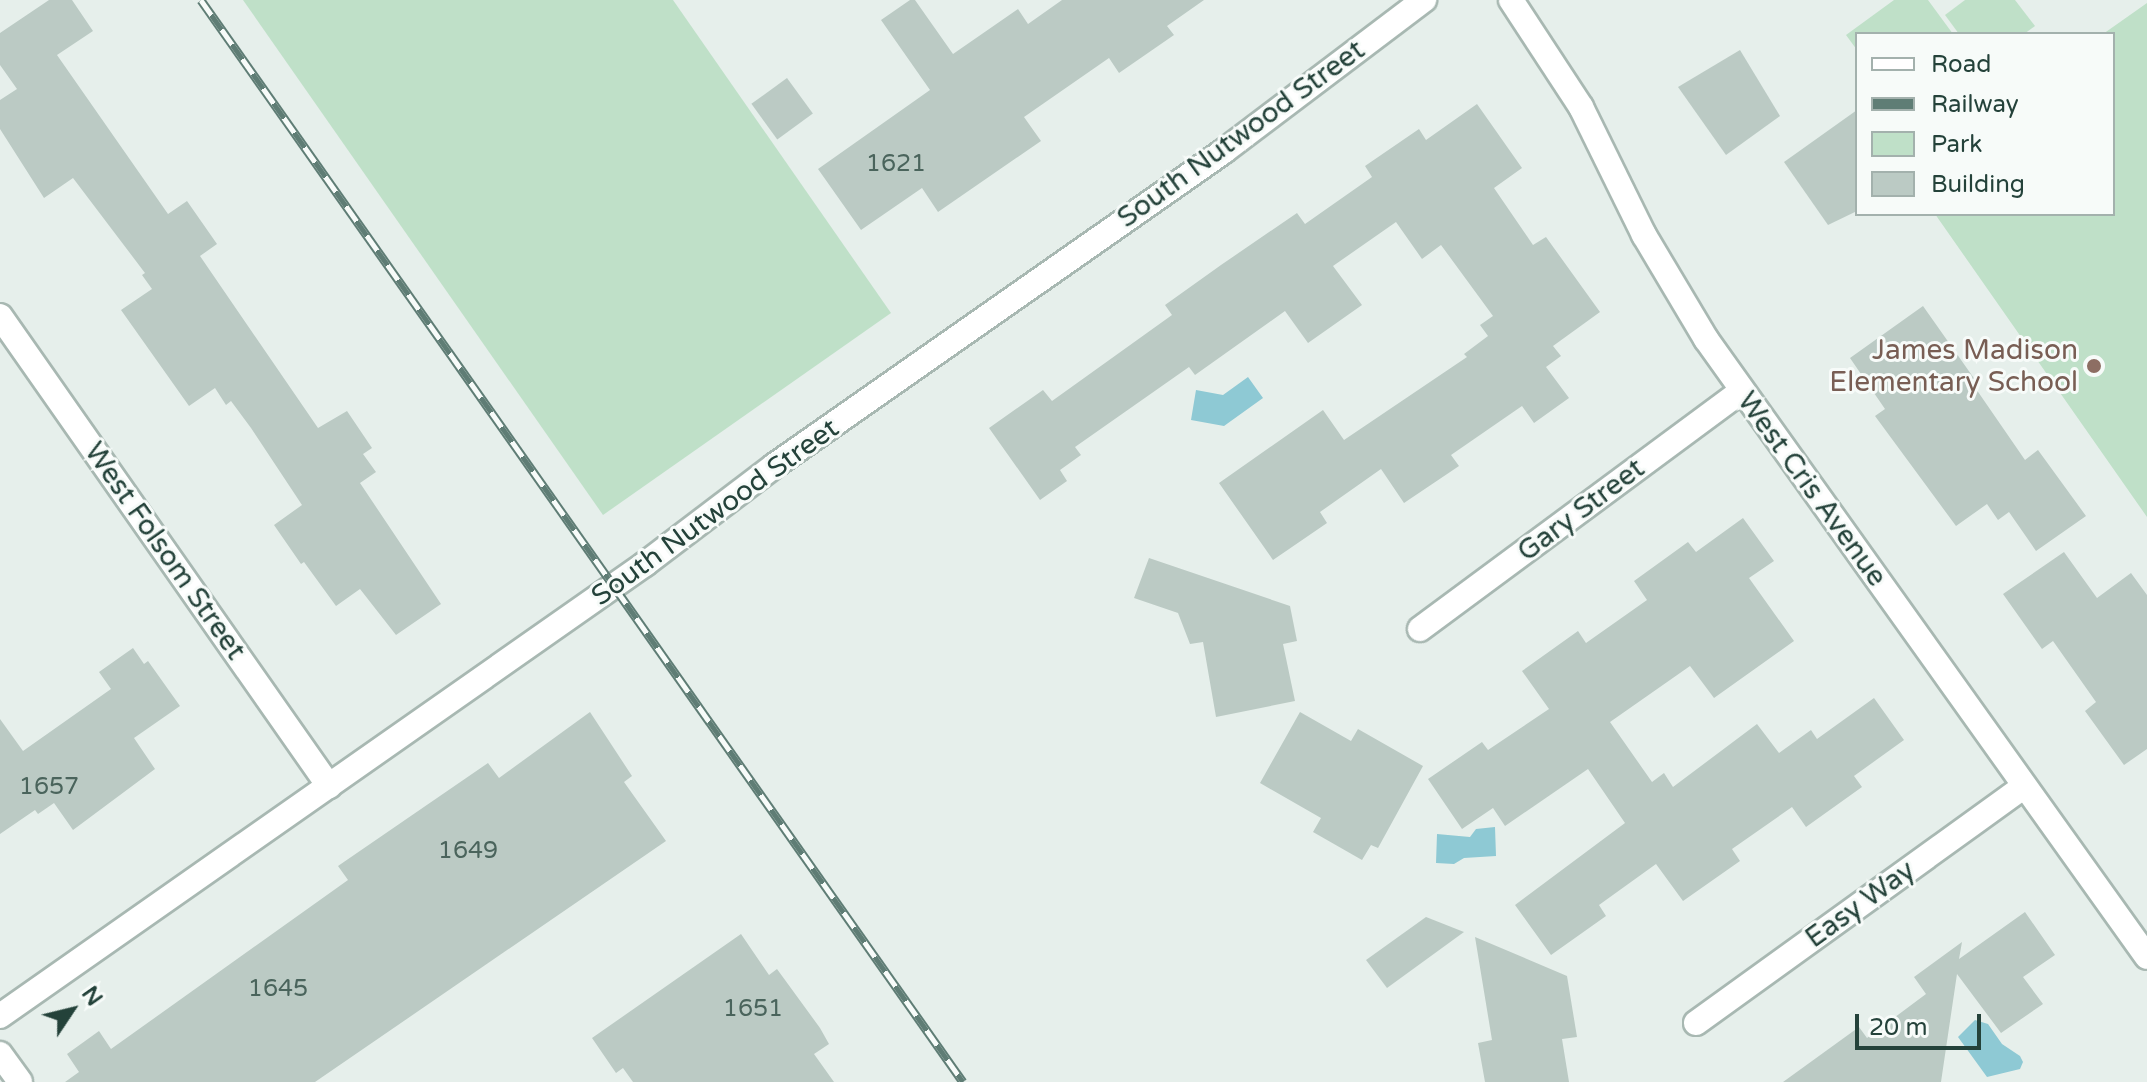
<!DOCTYPE html>
<style>
body{margin:0}
#map{position:relative;width:2147px;height:1082px;overflow:hidden;background:#e6efeb;font-family:"Varela Round",sans-serif}
div>[style]{position:absolute}
.green>*{inset:0;background:#bfe0c8}
.water>*{inset:0;background:#8ec9d4}
.building>*{inset:0;background:#bbcac4;transform-origin:0 0}
.roads{filter:drop-shadow(2px 0 #a8b8b2) drop-shadow(-2px 0 #a8b8b2) drop-shadow(0 2px #a8b8b2) drop-shadow(0 -2px #a8b8b2)}
.minor>*{height:24px;margin:-12px;padding:0 12px;transform-origin:12px;border-radius:12px;background:#fff}
.tertiary>*{height:24px;margin:-12px;padding:0 12px;transform-origin:12px;border-radius:12px;background:#fff}
.rail>*{height:9px;margin-top:-4.5px;transform-origin:0;background:repeating-linear-gradient(90deg,#f7fbf9 0 18px,#5f7d75 0 36px);box-sizing:border-box;border-block:2px solid #5f7d75}
.dots>*{width:22px;height:22px;translate:-50% -50%;box-sizing:border-box;border:4px solid #f7fbf9;border-radius:50%}
span{translate:-50% -50%;white-space:nowrap;text-align:center;line-height:1.15;-webkit-text-stroke:6px #f7fbf9;paint-order:stroke}
.number-label{font-size:24px;color:#4a645c}
.number-label span{-webkit-text-stroke-width:0}
.street-label{font-size:28px;color:#24423a}
.education-label{font-size:28px;color:#785e54}
.right{translate:-100% -50%;text-align:right}
.legend{position:absolute;left:1855px;top:32px;width:260px;height:184px;box-sizing:border-box;background:#f7fbf9;border:2px solid #a3b1ad;margin:0;padding:10px 14px;list-style:none;font-size:24px;color:#24423a}
.legend li{display:flex;align-items:center;gap:16px;height:40px}
.legend b{width:40px;border:2px solid #a3b1ad}
.north{position:absolute;left:32px;top:970px;width:80px;height:80px;-webkit-text-stroke:6px #f7fbf9;paint-order:stroke;rotate:55deg;font-size:22px;font-weight:700;line-height:32px;text-align:center;color:#24423a}
.north::after{content:'';display:block;margin:auto;width:28px;height:36px;background:#24423a;clip-path:polygon(50% 0,100% 100%,50% 72%,0 100%)}
.scale{position:absolute;left:1855px;top:1014px;width:126px;height:36px;box-sizing:border-box;border:4px solid #24423a;border-top:0;padding-left:10px;font-size:24px;line-height:28px;white-space:nowrap;color:#24423a;-webkit-text-stroke:6px #f7fbf9;paint-order:stroke}
</style>
<div id="map">
<div class="green">
<div style="clip-path:polygon(243px 0,673px 0,891px 313px,603px 515px)"></div>
<div style="clip-path:polygon(1894px 0,1928px 0,1953px 34px,1857px 34px,1857px 50px,1846px 35px)"></div>
<div style="clip-path:polygon(1965px 0,2015px 0,2035px 26px,2024px 34px,1959px 34px,1945px 15px)"></div>
<div style="clip-path:polygon(2147px 3px,2147px 517px,1935px 214px,2113px 214px,2113px 34px,2103px 34px)"></div>
</div>
<div class="water">
<div style="clip-path:polygon(1248px 377px,1263px 398px,1224px 426px,1191px 420px,1196px 390px,1223px 395px)"></div>
<div style="clip-path:polygon(1495px 827px,1496px 856px,1464px 858px,1454px 864px,1436px 863px,1437px 834px,1470px 837px,1476px 829px)"></div>
<div style="clip-path:polygon(1975px 1020px,1988px 1024px,2002px 1044px,2020px 1056px,2023px 1062px,2020px 1069px,1987px 1077px,1958px 1037px)"></div>
</div>
<div class="building">
<div style="clip-path:polygon(49px 0,72px 0,93px 31px,57px 55px,168px 214px,187px 201px,217px 244px,200px 256px,318px 428px,347px 411px,372px 448px,363px 454px,376px 472px,360px 483px,441px 604px,396px 635px,360px 589px,336px 606px,304px 562px,301px 564px,274px 525px,302px 505px,251px 428px,231px 401px,226px 405px,215px 388px,189px 406px,121px 310px,152px 289px,142px 275px,145px 273px,73px 178px,44px 198px,0 129px,0 100px,17px 89px,0 65px,0 33px)"></div>
<div style="clip-path:polygon(910px 0,915px 0,953px 54px,1018px 9px,1028px 24px,1062px 0,1204px 0,1167px 26px,1174px 35px,1119px 73px,1109px 58px,1024px 117px,1041px 141px,938px 212px,922px 188px,861px 230px,818px 169px,930px 90px,881px 20px)"></div>
<div style="clip-path:polygon(1740px 50px,1780px 116px,1726px 155px,1678px 87px)"></div>
<div style="left:787px;top:78px;width:44px;height:44px;rotate:54deg"></div>
<div style="clip-path:polygon(1477px 104px,1522px 168px,1494px 188px,1533px 245px,1546px 237px,1600px 312px,1553px 346px,1561px 356px,1546px 367px,1569px 398px,1534px 423px,1522px 406px,1451px 455px,1459px 466px,1404px 503px,1381px 469px,1320px 512px,1327px 523px,1273px 560px,1219px 483px,1323px 410px,1344px 440px,1467px 357px,1464px 354px,1488px 336px,1480px 325px,1493px 316px,1441px 245px,1422px 259px,1396px 222px,1333px 266px,1362px 305px,1308px 343px,1285px 311px,1195px 375px,1189px 367px,1075px 447px,1081px 455px,1060px 470px,1067px 481px,1040px 500px,989px 428px,1043px 390px,1052px 401px,1172px 315px,1165px 305px,1221px 265px,1297px 213px,1305px 224px,1372px 177px,1365px 166px,1419px 129px,1426px 140px)"></div>
<div style="clip-path:polygon(1857px 110px,1857px 211px,1828px 225px,1784px 162px)"></div>
<div style="clip-path:polygon(1923px 306px,1978px 384px,1974px 386px,2025px 460px,2038px 450px,2086px 516px,2036px 551px,2009px 512px,1998px 520px,1987px 504px,1956px 526px,1875px 416px,1885px 409px,1850px 358px)"></div>
<div style="clip-path:polygon(1743px 518px,1774px 561px,1749px 578px,1794px 641px,1714px 698px,1690px 666px,1610px 722px,1652px 782px,1664px 773px,1673px 787px,1757px 724px,1779px 753px,1811px 730px,1817px 739px,1874px 698px,1904px 740px,1854px 776px,1862px 787px,1806px 827px,1792px 807px,1732px 849px,1740px 861px,1683px 901px,1656px 864px,1599px 905px,1606px 916px,1551px 955px,1515px 905px,1625px 823px,1588px 769px,1505px 826px,1493px 808px,1462px 829px,1428px 779px,1482px 742px,1488px 750px,1549px 709px,1522px 671px,1578px 631px,1586px 643px,1647px 600px,1634px 581px,1688px 542px,1696px 552px)"></div>
<div style="clip-path:polygon(2064px 552px,2097px 598px,2131px 573px,2147px 595px,2147px 749px,2124px 765px,2085px 711px,2096px 702px,2053px 641px,2042px 649px,2003px 594px)"></div>
<div style="clip-path:polygon(1149px 558px,1290px 606px,1297px 641px,1283px 644px,1295px 701px,1216px 717px,1203px 642px,1190px 644px,1178px 613px,1134px 598px)"></div>
<div style="clip-path:polygon(133px 648px,144px 664px,148px 661px,180px 706px,134px 738px,155px 769px,73px 830px,54px 803px,38px 814px,35px 810px,0 834px,0 719px,23px 751px,111px 689px,99px 672px)"></div>
<div style="clip-path:polygon(590px 712px,632px 776px,624px 782px,666px 841px,315px 1082px,65px 1082px,79px 1072px,67px 1054px,99px 1031px,111px 1049px,348px 880px,338px 866px,488px 763px,499px 778px)"></div>
<div style="clip-path:polygon(1300px 712px,1351px 741px,1358px 729px,1423px 766px,1378px 848px,1371px 845px,1362px 860px,1313px 832px,1321px 818px,1260px 783px)"></div>
<div style="clip-path:polygon(2025px 912px,2055px 955px,2023px 977px,2043px 1004px,2001px 1033px,1957px 974px,1941px 1082px,1783px 1082px,1859px 1027px,1867px 1038px,1926px 994px,1914px 977px,1962px 942px,1959px 959px)"></div>
<div style="clip-path:polygon(1426px 917px,1464px 932px,1387px 988px,1366px 960px)"></div>
<div style="clip-path:polygon(741px 934px,769px 975px,777px 969px,820px 1028px,829px 1044px,814px 1054px,834px 1082px,633px 1082px,623px 1068px,616px 1073px,592px 1038px)"></div>
<div style="clip-path:polygon(1475px 937px,1567px 976px,1577px 1037px,1562px 1039px,1569px 1082px,1485px 1082px,1478px 1043px,1492px 1040px)"></div>
</div>
<div class="roads">
<div class="minor">
<div style="left:1511px;top:0;width:128px;rotate:56.8deg"></div>
<div style="left:1581px;top:107px;width:143px;rotate:63.8deg"></div>
<div style="left:1644px;top:235px;width:121px;rotate:59.2deg"></div>
<div style="left:1706px;top:339px;width:759px;rotate:54.49deg"></div>
<div style="left:0;top:316px;width:574px;rotate:55.01deg"></div>
<div style="left:1420px;top:629px;width:400px;rotate:-36.5deg"></div>
<div style="left:1696px;top:1023px;width:405px;rotate:-35.8deg"></div>
<div style="left:0;top:1054px;width:34px;rotate:54deg"></div>
</div>
<div class="tertiary">
<div style="left:0;top:1016px;width:788px;rotate:-35.02deg"></div>
<div style="left:645px;top:564px;width:162px;rotate:-37.2deg"></div>
<div style="left:774px;top:466px;width:549px;rotate:-34.99deg"></div>
<div style="left:1224px;top:151px;width:251px;rotate:-37.1deg"></div>
</div>
</div>
<div class="rail">
<div style="left:201px;top:0;width:1323px;rotate:54.84deg"></div>
</div>
<div class="dots">
<div style="left:2094px;top:366px;background:#8d6e63"></div>
</div>
<div class="number-label">
<span style="left:896px;top:164px">1621</span>
<span style="left:49px;top:787px">1657</span>
<span style="left:468px;top:851px">1649</span>
<span style="left:278px;top:989px">1645</span>
<span style="left:753px;top:1009px">1651</span>
</div>
<div class="street-label">
<span style="left:1241px;top:134px;rotate:-36deg">South Nutwood Street</span>
<span style="left:1812px;top:489px;rotate:54deg">West Cris Avenue</span>
<span style="left:1581px;top:510px;rotate:-37deg">Gary Street</span>
<span style="left:715px;top:512px;rotate:-36deg">South Nutwood Street</span>
<span style="left:165px;top:551px;rotate:55deg">West Folsom Street</span>
<span style="left:1860px;top:904px;rotate:-36deg">Easy Way</span>
</div>
<div class="education-label">
<span class="right" style="left:2078px;top:366px">James Madison<br>Elementary School</span>
</div>
<ul class="legend">
<li><b style="height:10px;background:#fff"></b>Road</li>
<li><b style="height:10px;background:#5f7d75"></b>Railway</li>
<li><b style="height:22px;background:#bfe0c8"></b>Park</li>
<li><b style="height:22px;background:#bbcac4"></b>Building</li>
</ul>
<div class="north">N</div>
<div class="scale">20 m</div>
</div>
